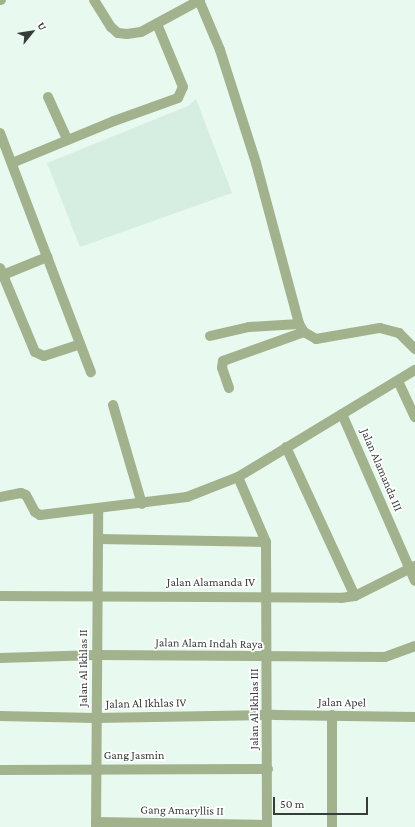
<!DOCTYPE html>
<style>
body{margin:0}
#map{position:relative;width:415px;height:827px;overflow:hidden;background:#e8f9ef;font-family:"Crimson Pro",serif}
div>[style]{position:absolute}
.built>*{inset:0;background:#d6eee1}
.minor>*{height:10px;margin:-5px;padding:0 5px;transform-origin:5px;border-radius:5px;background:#a1b28d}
span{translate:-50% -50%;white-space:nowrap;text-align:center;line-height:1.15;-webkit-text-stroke:3.5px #fff;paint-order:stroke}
.street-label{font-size:12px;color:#363d39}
.north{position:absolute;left:12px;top:12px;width:40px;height:40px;-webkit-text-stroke:3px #fff;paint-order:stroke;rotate:60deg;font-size:11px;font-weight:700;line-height:16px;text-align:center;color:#363d39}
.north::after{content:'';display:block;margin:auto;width:14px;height:18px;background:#363d39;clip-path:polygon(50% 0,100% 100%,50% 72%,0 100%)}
.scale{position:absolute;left:273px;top:797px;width:95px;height:18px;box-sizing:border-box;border:2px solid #363d39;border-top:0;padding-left:5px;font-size:12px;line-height:14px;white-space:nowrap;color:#363d39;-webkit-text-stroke:3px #fff;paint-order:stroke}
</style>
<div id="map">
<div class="built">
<div style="clip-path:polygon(196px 99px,232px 193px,80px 247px,47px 163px,188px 106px)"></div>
</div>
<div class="minor">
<div style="left:0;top:0;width:1px"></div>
<div style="left:94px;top:0;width:32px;rotate:58deg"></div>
<div style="left:111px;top:27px;width:9px;rotate:41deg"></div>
<div style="left:118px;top:33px;width:9px;rotate:6deg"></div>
<div style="left:127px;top:34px;width:14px;rotate:-8deg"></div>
<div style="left:141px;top:32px;width:67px;rotate:-28.5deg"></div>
<div style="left:199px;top:0;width:54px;rotate:67.2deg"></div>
<div style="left:220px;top:50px;width:119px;rotate:72.3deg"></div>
<div style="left:256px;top:163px;width:167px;rotate:75deg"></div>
<div style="left:299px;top:324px;width:9px;rotate:58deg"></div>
<div style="left:304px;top:332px;width:14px;rotate:30deg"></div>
<div style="left:316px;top:339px;width:65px;rotate:-9.8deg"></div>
<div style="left:380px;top:328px;width:20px;rotate:15deg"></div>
<div style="left:399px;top:333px;width:23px;rotate:45deg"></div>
<div style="left:48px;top:97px;width:46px;rotate:65.7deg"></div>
<div style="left:0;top:133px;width:256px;rotate:69.2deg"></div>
<div style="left:12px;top:163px;width:110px;rotate:-22.4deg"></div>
<div style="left:114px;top:121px;width:68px;rotate:-19.8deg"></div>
<div style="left:178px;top:98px;width:12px;rotate:-66deg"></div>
<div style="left:183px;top:87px;width:68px;rotate:-112.4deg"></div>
<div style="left:0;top:268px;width:91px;rotate:67.4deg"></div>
<div style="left:35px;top:352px;width:10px;rotate:24deg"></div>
<div style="left:44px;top:356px;width:38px;rotate:-18deg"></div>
<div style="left:3px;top:275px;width:48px;rotate:-22.2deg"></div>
<div style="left:210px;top:336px;width:40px;rotate:-13deg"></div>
<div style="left:249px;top:327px;width:50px;rotate:-3.4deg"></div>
<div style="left:398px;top:381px;width:40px;rotate:65deg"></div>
<div style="left:229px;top:388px;width:21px;rotate:-109deg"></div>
<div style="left:222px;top:368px;width:7px;rotate:-82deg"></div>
<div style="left:223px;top:361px;width:86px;rotate:-19.7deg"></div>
<div style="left:113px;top:405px;width:103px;rotate:73.7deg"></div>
<div style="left:342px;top:414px;width:182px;rotate:66.4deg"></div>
<div style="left:286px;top:447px;width:164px;rotate:65.2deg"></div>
<div style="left:238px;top:477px;width:71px;rotate:66.7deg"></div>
<div style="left:266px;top:542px;width:285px;rotate:89.8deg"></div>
<div style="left:0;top:497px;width:21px;rotate:-11deg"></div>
<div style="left:21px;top:493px;width:5px;rotate:22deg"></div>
<div style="left:26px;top:495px;width:19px;rotate:62deg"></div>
<div style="left:35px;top:512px;width:6px;rotate:31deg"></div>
<div style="left:40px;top:515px;width:148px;rotate:-7deg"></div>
<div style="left:187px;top:497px;width:55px;rotate:-21.4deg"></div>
<div style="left:238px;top:477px;width:207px;rotate:-31.2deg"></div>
<div style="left:98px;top:539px;width:168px;rotate:1deg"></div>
<div style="left:0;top:596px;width:341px;rotate:0.3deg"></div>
<div style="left:341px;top:598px;width:14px;rotate:-8deg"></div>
<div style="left:355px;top:596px;width:67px;rotate:-26.6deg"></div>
<div style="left:0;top:658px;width:97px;rotate:-1.8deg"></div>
<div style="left:97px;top:655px;width:288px;rotate:0.4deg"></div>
<div style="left:385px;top:657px;width:32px;rotate:-20deg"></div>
<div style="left:332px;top:715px;width:112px;rotate:90deg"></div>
<div style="left:0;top:716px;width:95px;rotate:1.2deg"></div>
<div style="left:95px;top:718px;width:180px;rotate:-1deg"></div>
<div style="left:275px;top:715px;width:140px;rotate:0.8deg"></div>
<div style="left:0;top:770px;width:268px;rotate:-0.2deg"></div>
<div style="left:96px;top:822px;width:171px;rotate:1deg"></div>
<div style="left:96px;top:827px;width:318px;rotate:-89.6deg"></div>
</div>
<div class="street-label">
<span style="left:381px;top:470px;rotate:67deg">Jalan Alamanda III</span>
<span style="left:211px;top:583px">Jalan Alamanda IV</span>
<span style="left:209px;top:644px;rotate:1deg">Jalan Alam Indah Raya</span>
<span style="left:84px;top:668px;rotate:-90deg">Jalan Al Ikhlas II</span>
<span style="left:342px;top:703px;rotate:1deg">Jalan Apel</span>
<span style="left:146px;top:704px;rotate:-1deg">Jalan Al Ikhlas IV</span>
<span style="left:255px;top:709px;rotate:-90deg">Jalan Al Ikhlas III</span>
<span style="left:134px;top:756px">Gang Jasmin</span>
<span style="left:182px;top:811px;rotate:1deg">Gang Amaryllis II</span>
</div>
<div class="north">U</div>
<div class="scale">50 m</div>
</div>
